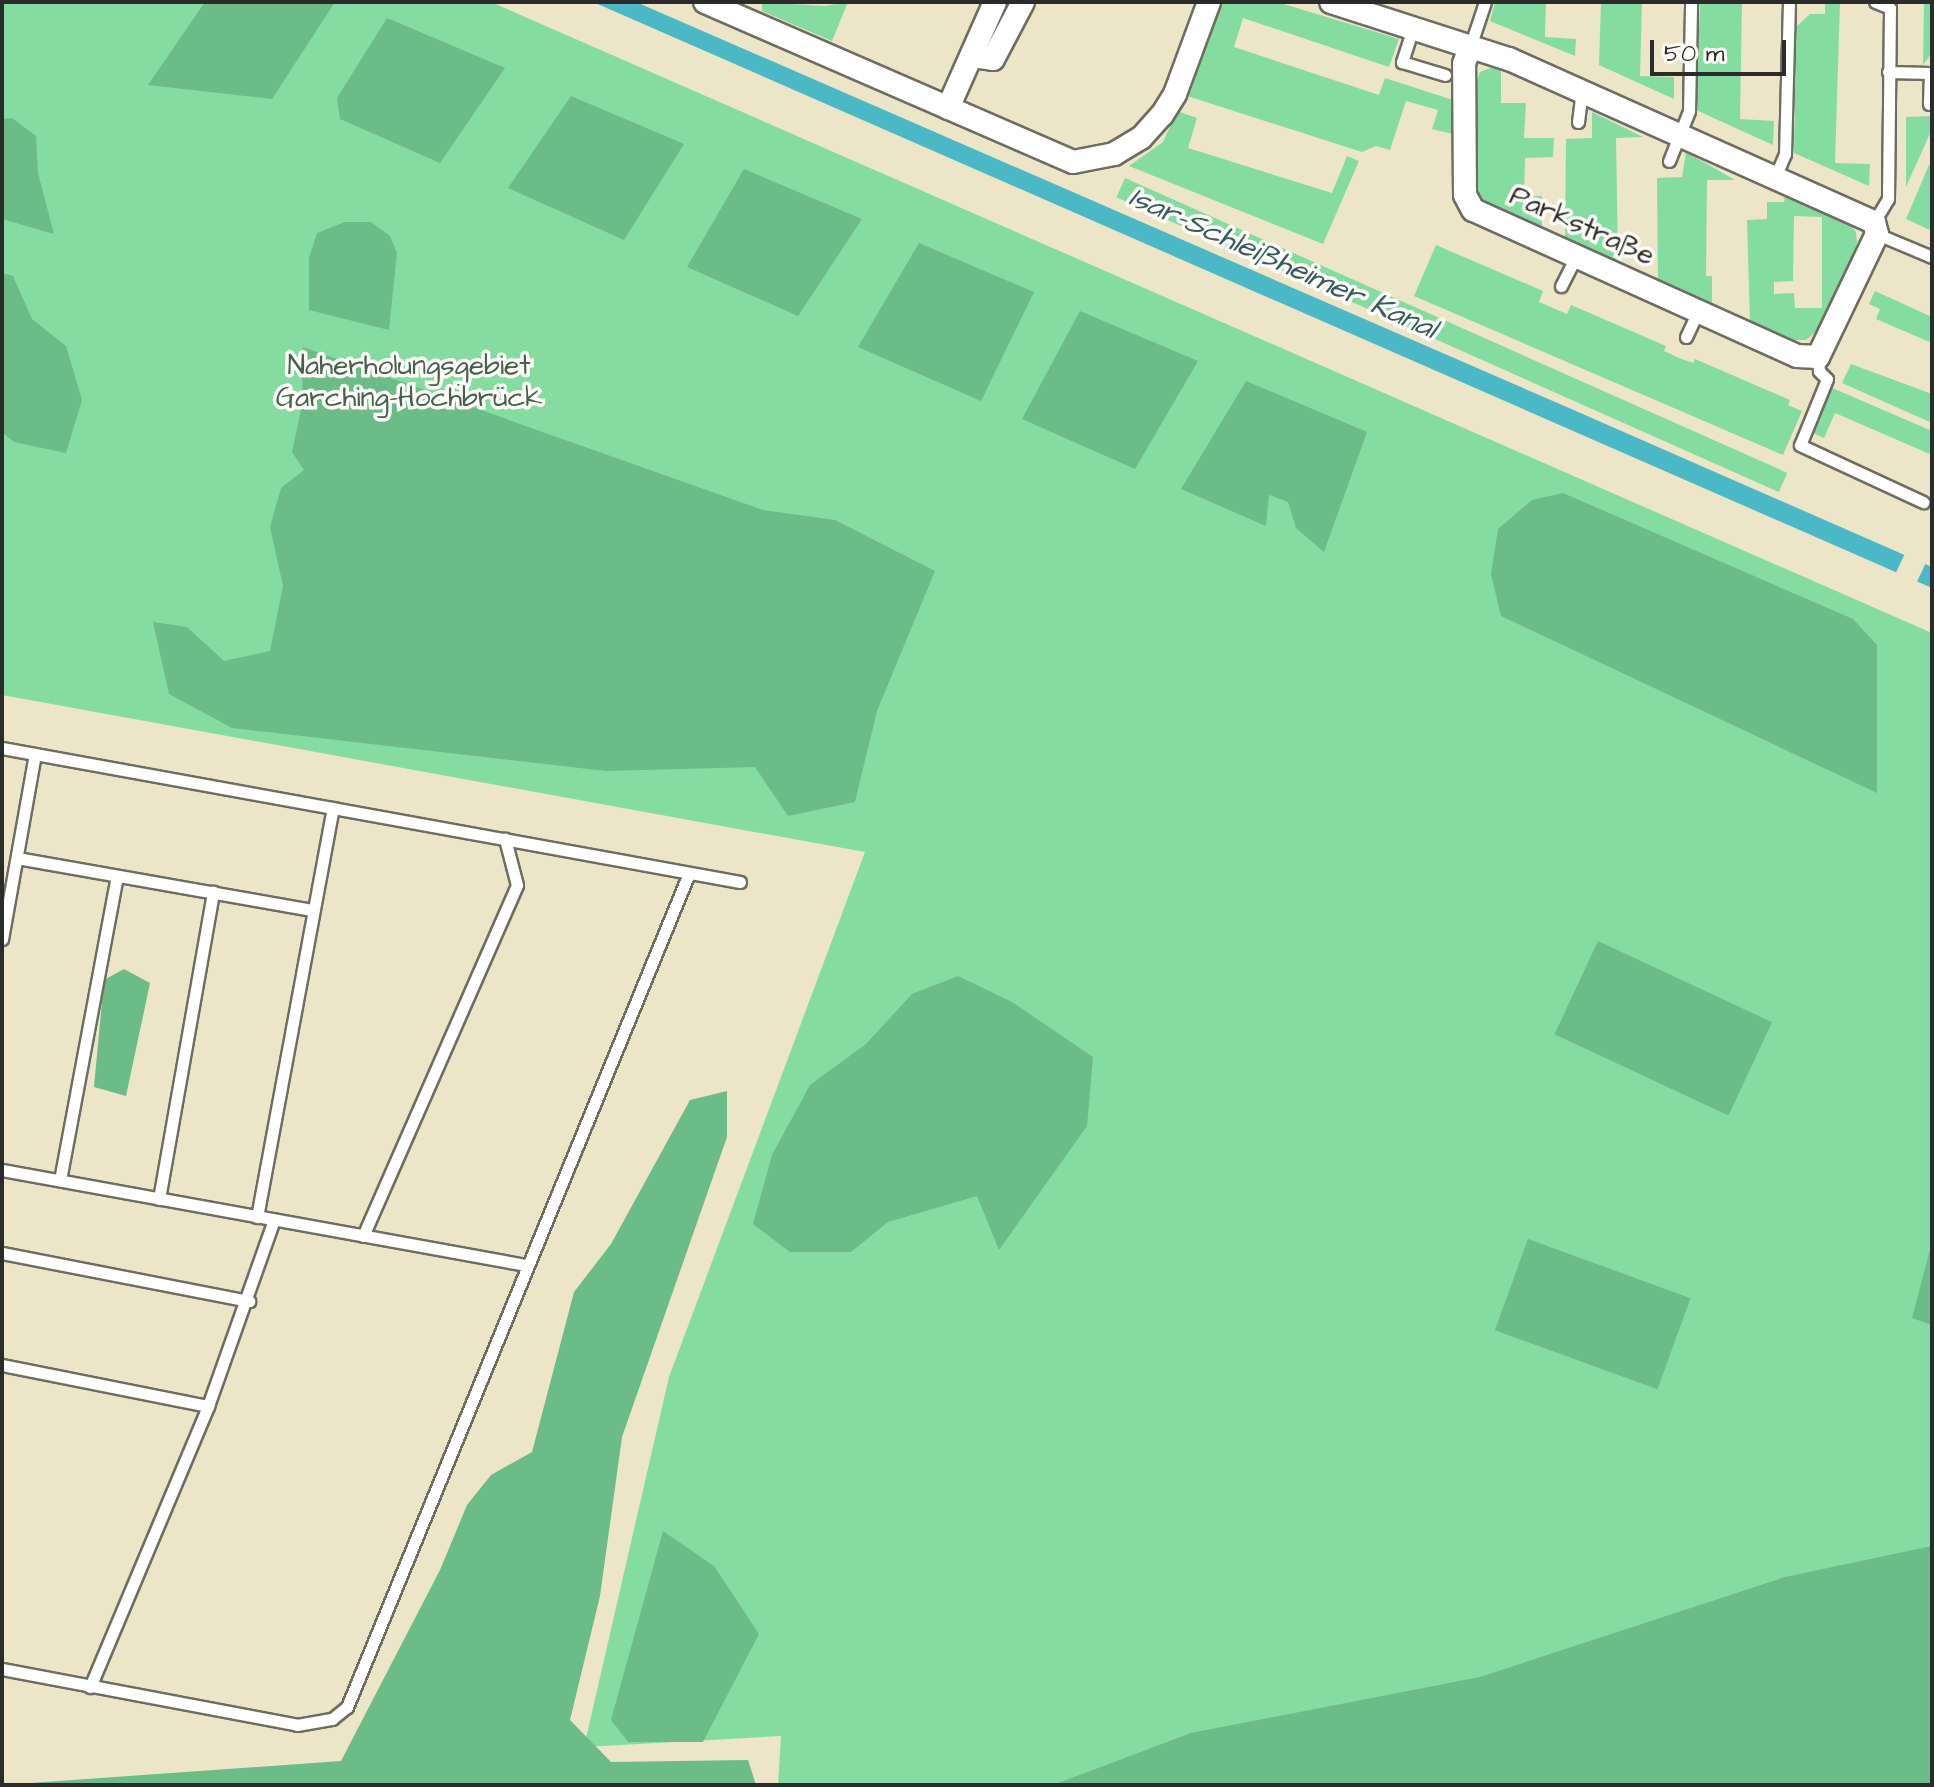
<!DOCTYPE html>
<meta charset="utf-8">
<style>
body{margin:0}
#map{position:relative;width:1934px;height:1787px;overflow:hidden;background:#ece5c7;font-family:"Architects Daughter",sans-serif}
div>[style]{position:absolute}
.green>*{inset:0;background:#84dca1;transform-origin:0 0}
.forest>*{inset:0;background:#6bbc87;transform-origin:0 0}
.water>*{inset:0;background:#4bb8c5}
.pier>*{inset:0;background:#ece5c7;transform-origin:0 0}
.roads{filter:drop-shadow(2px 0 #6f6c62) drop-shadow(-2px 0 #6f6c62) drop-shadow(0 2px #6f6c62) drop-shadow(0 -2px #6f6c62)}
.service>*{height:11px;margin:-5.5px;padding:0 5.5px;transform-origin:5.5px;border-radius:5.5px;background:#fff}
.minor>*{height:22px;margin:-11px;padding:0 11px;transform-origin:11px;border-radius:11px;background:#fff}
span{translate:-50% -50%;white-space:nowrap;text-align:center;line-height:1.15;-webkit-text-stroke:7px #fdfcf7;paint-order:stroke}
.street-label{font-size:28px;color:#2b2b2b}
.park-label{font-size:28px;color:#46604e}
.water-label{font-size:30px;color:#365c61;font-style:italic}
.frame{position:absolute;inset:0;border:4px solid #2b2b2b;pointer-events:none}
.scale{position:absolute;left:1650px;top:40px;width:136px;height:36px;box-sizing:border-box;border:4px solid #2b2b2b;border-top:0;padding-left:10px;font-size:24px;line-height:28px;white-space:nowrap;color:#2b2b2b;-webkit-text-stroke:6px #fdfcf7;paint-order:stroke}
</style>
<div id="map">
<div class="green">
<div style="clip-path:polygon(2px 2px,491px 2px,1932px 633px,1932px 1785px,778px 1785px,781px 1736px,584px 1747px,669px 1377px,865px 852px,2px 695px)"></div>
<div style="clip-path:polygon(762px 2px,824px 6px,848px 2px,832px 41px,762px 11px)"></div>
<div style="clip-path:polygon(1215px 2px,1277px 2px,1399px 39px,1389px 67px,1243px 18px,1234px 47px,1379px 95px,1385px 78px,1453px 100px,1453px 134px,1432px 129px,1438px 110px,1406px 101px,1390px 150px,1376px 146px,1362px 152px,1178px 93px)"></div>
<div style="clip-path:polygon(1495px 2px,1546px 2px,1545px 37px,1576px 39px,1575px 56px,1490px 21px)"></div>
<div style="clip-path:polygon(1601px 2px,1642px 2px,1640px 76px,1674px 77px,1674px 99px,1599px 65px)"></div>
<div style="clip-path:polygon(1700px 2px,1742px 2px,1740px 119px,1774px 121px,1773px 145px,1696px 110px)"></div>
<div style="clip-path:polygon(1825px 2px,1840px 2px,1835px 163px,1870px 164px,1869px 186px,1794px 153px,1796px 27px,1810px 14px,1825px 14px)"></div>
<div style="clip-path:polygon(1924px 2px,1932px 2px,1932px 53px,1923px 65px)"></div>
<div style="clip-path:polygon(1490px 68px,1501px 69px,1501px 103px,1526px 103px,1524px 138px,1554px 138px,1553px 157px,1525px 158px,1524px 196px,1542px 196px,1542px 232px,1475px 202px,1474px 91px,1480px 72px)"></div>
<div style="clip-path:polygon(1177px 111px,1197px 118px,1188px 148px,1332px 193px,1347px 156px,1359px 161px,1323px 244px,1129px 166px,1163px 142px)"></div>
<div style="clip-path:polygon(1592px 112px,1643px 137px,1616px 138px,1618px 258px,1612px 262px,1565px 242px,1566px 139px,1592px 138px)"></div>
<div style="clip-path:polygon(1932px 116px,1932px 129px,1906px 187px,1906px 117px)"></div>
<div style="clip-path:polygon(1686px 152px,1735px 180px,1707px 180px,1706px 276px,1712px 276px,1712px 302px,1708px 306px,1658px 283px,1657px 178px,1682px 177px)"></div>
<div style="clip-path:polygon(1932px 158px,1932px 231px,1906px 219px)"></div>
<div style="left:1125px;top:178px;width:725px;height:21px;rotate:24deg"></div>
<div style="clip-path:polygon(evenodd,1785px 195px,1846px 221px,1856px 232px,1857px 243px,1842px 282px,1819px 329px,1806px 340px,1794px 340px,1750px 323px,1747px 220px,1767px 219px,1767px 202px,1784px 202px,1785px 195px,1794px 216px,1822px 217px,1822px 308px,1795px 308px,1794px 293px,1774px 294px,1774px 282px,1793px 281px,1794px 216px)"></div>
<div style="clip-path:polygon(1436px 245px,1543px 291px,1539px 302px,1567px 314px,1571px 305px,1666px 346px,1664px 351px,1679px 358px,1693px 363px,1695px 359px,1790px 400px,1788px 405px,1802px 411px,1783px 455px,1414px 296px)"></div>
<div style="clip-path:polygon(1875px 291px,1932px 317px,1932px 343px,1876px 319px,1880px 309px,1869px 304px)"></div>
<div style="clip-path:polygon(1851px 364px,1932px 394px,1932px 423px,1842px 383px)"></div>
<div style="clip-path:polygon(1830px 387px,1932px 431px,1932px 455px,1835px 413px,1824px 438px,1811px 432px)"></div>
</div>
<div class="forest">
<div style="clip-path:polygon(205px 2px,335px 2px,272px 99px,148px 85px)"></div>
<div style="clip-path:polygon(387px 18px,505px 68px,440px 163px,340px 119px,337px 98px)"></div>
<div style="clip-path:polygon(571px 96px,684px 144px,624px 240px,508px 188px)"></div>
<div style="clip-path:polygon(12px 118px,36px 136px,38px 173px,54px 234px,2px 219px,2px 119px)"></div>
<div style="clip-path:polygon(744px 169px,862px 219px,798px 316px,687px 267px)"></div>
<div style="clip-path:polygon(345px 222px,371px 222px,390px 236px,397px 253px,389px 330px,309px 310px,309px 258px,317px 233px)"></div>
<div style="clip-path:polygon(919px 243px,1034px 292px,981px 401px,858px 347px)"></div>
<div style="clip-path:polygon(2px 273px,13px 276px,32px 319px,66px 346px,82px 400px,66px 453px,14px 442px,2px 432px)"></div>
<div style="clip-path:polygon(1080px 311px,1198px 361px,1135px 469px,1022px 419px)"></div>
<div style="clip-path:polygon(303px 347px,763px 510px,835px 520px,935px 571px,877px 711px,855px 802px,788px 816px,755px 767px,606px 771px,232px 728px,169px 694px,153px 622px,187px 627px,224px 661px,270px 651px,283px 586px,270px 527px,281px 488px,304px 470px,292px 452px,302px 405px)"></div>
<div style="clip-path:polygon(1246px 381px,1367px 432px,1324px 552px,1296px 528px,1288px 502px,1269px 495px,1266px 526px,1181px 489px)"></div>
<div style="clip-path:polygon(1563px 493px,1853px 619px,1877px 645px,1877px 793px,1501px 616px,1491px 574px,1498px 529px,1532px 500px)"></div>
<div style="left:1598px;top:941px;width:192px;height:103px;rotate:25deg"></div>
<div style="clip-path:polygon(124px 969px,150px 983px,126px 1096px,94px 1087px,104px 980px)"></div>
<div style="clip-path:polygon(958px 976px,1012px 1002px,1093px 1057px,1087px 1126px,999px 1250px,977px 1196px,888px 1222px,851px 1252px,790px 1252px,753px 1224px,772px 1155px,810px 1085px,866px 1044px,912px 994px)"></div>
<div style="clip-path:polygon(727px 1091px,727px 1137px,622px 1437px,600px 1596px,570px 1720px,611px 1762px,748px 1760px,756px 1785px,2px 1785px,341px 1761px,440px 1570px,467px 1505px,491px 1475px,532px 1452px,574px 1292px,611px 1244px,690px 1100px)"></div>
<div style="left:1528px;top:1239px;width:173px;height:97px;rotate:20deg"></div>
<div style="clip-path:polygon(1932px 1242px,1932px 1325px,1912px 1318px)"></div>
<div style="clip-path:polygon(663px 1531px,714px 1566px,759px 1634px,703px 1742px,628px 1742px,611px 1720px)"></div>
<div style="clip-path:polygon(1932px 1546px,1932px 1785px,1053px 1785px,1191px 1733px,1480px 1677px,1785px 1577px)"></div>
</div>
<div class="water">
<div style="clip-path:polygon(593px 2px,636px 2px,1569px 408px,1932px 567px,1932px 588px)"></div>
</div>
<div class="pier">
<div style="left:1906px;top:551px;width:23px;height:28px;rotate:25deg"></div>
</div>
<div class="roads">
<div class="service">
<div style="left:1413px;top:28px;width:36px;rotate:108deg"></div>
<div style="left:1402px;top:62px;width:45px;rotate:16.8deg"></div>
<div style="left:1470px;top:47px;width:47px;rotate:-71.6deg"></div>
<div style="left:1888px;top:72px;width:42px;rotate:1.4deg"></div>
<div style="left:1930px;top:73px;width:31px;rotate:92deg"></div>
<div style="left:1578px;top:122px;width:31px;rotate:-83deg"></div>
<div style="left:1669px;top:161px;width:54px;rotate:-68.2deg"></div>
<div style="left:1689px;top:111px;width:109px;rotate:-88.9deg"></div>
<div style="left:1776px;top:175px;width:23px;rotate:-67deg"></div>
<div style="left:1785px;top:154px;width:152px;rotate:-88.5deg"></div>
<div style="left:1874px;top:222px;width:27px;rotate:-59deg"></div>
<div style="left:1888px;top:199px;width:191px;rotate:-89.4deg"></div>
<div style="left:1890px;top:8px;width:16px;rotate:-158deg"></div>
<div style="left:1877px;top:234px;width:60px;rotate:22.7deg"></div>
<div style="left:1561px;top:286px;width:34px;rotate:-63deg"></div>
<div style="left:1686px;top:337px;width:29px;rotate:-65deg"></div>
<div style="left:1818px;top:357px;width:14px;rotate:86deg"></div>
<div style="left:1819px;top:371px;width:11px;rotate:45deg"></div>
<div style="left:1827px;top:379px;width:71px;rotate:112.2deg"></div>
<div style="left:1800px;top:445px;width:136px;rotate:24.9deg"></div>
<div style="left:2px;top:748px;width:750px;rotate:10.29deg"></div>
<div style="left:17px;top:858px;width:301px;rotate:10deg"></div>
<div style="left:2px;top:939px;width:188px;rotate:-79.9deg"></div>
<div style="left:2px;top:1170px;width:533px;rotate:10.28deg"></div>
<div style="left:60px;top:1180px;width:309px;rotate:-79.4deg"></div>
<div style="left:159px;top:1199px;width:312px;rotate:-80deg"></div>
<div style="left:257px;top:1217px;width:416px;rotate:-79.5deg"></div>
<div style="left:363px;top:1236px;width:383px;rotate:-66.3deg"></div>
<div style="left:517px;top:885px;width:48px;rotate:-104.6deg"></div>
<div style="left:2px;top:1253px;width:252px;rotate:11deg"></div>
<div style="left:2px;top:1365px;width:210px;rotate:11.3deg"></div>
<div style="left:2px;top:1669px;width:300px;rotate:10.7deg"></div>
<div style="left:297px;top:1725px;width:36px;rotate:-10deg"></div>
<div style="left:332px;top:1719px;width:19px;rotate:-39deg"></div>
<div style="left:347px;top:1707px;width:901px;rotate:-67.7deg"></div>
<div style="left:90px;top:1687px;width:305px;rotate:-67.2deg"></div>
<div style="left:208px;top:1406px;width:197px;rotate:-70.5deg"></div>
</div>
<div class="minor">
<div style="left:705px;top:2px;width:401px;rotate:23.5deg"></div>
<div style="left:1073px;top:162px;width:42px;rotate:-11deg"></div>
<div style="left:1114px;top:154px;width:31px;rotate:-31deg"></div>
<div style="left:1141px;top:138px;width:31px;rotate:-48deg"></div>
<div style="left:1162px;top:115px;width:25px;rotate:-58deg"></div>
<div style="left:1175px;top:94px;width:98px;rotate:-69.7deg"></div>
<div style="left:1331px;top:2px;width:187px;rotate:17.8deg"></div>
<div style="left:1509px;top:59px;width:400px;rotate:24.1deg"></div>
<div style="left:1874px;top:222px;width:12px;rotate:76deg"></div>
<div style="left:1877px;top:234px;width:136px;rotate:115.6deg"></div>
<div style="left:1818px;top:357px;width:21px;rotate:-177deg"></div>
<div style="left:1797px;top:356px;width:355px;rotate:-155.7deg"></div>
<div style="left:1473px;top:210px;width:17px;rotate:-118deg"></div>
<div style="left:1465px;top:195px;width:131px;rotate:-90.4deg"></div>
<div style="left:1464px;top:64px;width:18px;rotate:-71deg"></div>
<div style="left:972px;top:56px;width:21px;rotate:8deg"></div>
<div style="left:993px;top:59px;width:64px;rotate:-62.2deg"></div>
<div style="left:948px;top:108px;width:116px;rotate:-66.1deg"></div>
</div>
</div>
<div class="street-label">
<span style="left:1582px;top:226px;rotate:24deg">Parkstraße</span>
</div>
<div class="park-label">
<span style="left:409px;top:382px">Naherholungsgebiet<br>Garching-Hochbrück</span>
</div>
<div class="water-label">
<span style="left:1283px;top:263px;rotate:24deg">Isar-Schleißheimer Kanal</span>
</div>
<div class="frame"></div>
<div class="scale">50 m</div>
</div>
